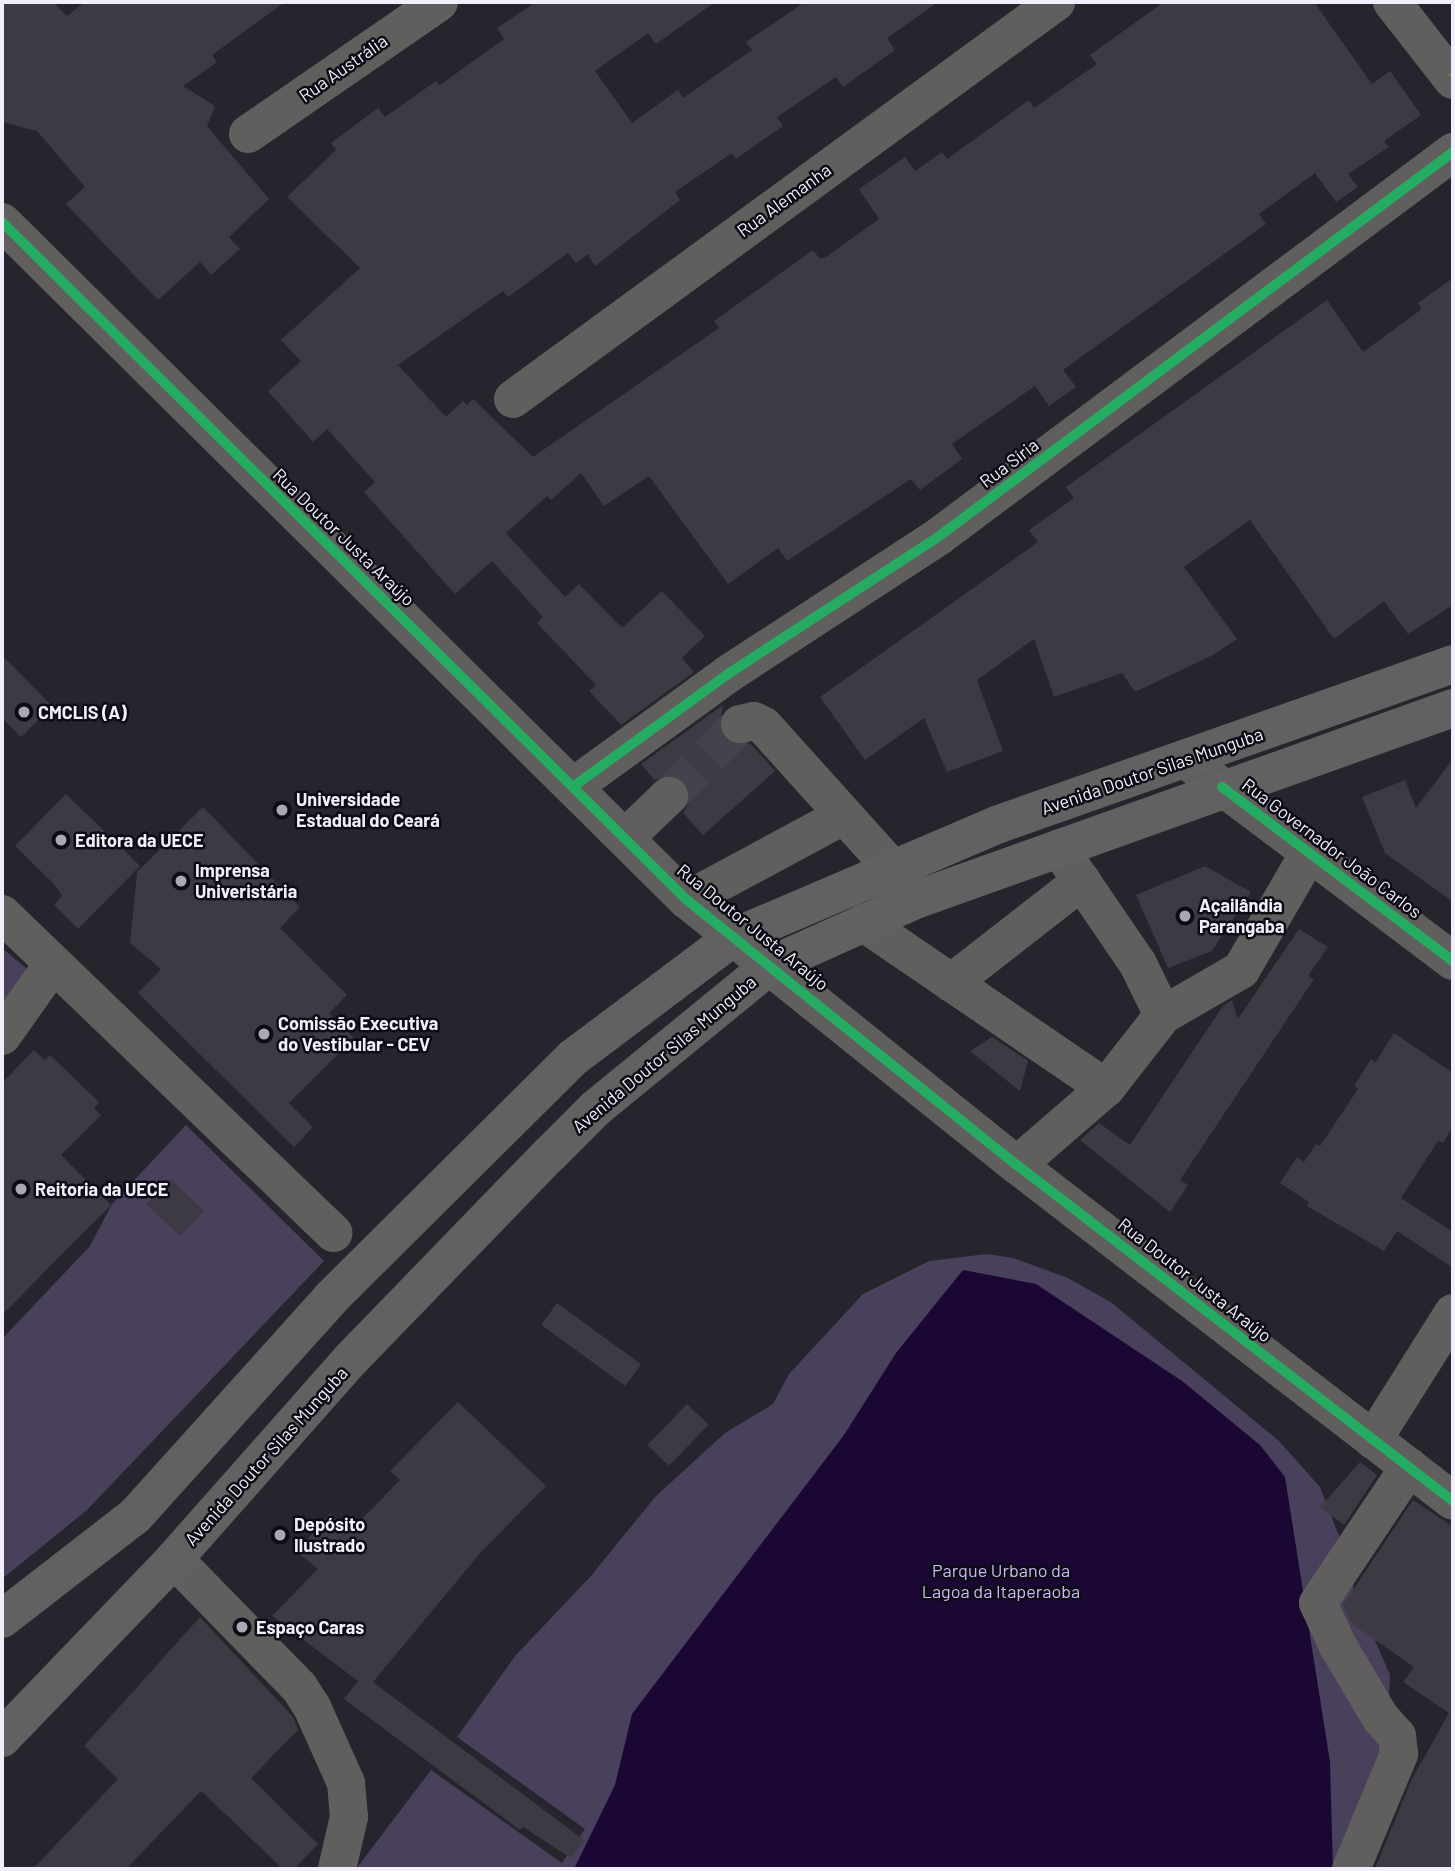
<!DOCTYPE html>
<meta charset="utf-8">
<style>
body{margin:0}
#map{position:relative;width:1455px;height:1871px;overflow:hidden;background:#26242d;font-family:Barlow,sans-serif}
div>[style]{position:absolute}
.green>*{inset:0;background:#49405c}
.water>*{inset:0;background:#1a0733}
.building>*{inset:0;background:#3d3a43;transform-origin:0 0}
.minor-tunnel>*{height:38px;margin-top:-19px;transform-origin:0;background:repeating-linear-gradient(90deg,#45424c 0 38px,transparent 0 57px)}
.minor>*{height:38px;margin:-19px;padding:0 19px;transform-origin:19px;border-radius:19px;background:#605f5d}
.major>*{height:38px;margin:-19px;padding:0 19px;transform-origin:19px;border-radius:19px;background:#626060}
.quiet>*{height:9px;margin-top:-4.5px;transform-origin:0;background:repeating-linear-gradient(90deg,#58b947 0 18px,transparent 0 27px)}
.cycleway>*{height:10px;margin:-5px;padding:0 5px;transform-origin:5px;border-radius:5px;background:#26ab63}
.dots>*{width:19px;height:19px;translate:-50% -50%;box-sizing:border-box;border:4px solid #0d0b13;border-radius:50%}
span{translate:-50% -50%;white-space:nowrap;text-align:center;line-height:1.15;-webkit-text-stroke:5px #0d0b13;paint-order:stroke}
.street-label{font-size:18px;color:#f2eefb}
.poi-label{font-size:18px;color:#f2eefb;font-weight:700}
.left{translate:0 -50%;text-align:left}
.park-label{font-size:18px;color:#cbb7fa}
.frame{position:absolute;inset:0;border:4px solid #f2eefb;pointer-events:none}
</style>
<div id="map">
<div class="green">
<div style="clip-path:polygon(2px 948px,32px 973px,2px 1023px)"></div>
<div style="clip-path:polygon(186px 1125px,324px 1261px,87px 1510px,2px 1579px,2px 1339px,90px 1246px,112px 1204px)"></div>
<div style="clip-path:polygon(987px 1254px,1013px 1258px,1068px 1278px,1112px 1303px,1279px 1441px,1320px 1487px,1346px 1554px,1355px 1594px,1390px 1675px,1387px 1741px,1361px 1869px,356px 1869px,431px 1770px,562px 1863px,585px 1829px,457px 1737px,516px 1655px,590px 1577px,656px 1496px,725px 1433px,773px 1404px,789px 1374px,863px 1294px,929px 1261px)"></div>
</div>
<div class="water">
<div style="clip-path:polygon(963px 1270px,1036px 1284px,1182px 1381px,1260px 1445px,1285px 1477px,1330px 1762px,1333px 1869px,574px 1869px,615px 1785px,632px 1714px,844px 1435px,896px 1353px)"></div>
</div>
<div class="building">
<div style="clip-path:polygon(2px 2px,53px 2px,67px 16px,85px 2px,285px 2px,212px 55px,217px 62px,183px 86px,215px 106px,207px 126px,269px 199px,229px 237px,240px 249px,211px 275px,200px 262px,158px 300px,66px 204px,85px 187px,37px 131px,2px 122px)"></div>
<div style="clip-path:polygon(536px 2px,715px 2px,656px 44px,648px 33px,595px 71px,632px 123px,678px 90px,683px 98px,752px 50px,746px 42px,805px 2px,938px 2px,887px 38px,895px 50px,843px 87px,836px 77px,777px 117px,783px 126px,736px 159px,732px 153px,675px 192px,680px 200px,595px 266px,588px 254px,576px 263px,568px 253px,508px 297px,503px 291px,398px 365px,446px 417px,463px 401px,467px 405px,473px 399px,533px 457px,719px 328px,714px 321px,813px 250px,820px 259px,826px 257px,879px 219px,859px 189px,905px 157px,915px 171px,942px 152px,947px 159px,1029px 100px,1034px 108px,1097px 64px,1090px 55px,1164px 2px,1314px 2px,1372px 84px,1390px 71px,1421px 115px,1384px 141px,1389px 147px,1348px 174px,1358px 187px,1336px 202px,1315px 173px,1259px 214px,1266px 224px,1063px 370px,1076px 387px,1049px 406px,1035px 386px,952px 444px,962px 459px,920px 490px,911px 479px,787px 561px,778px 548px,728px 584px,649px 476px,604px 506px,581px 473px,551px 500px,547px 496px,506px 533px,565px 597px,579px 584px,622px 628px,662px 591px,705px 636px,682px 658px,694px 672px,621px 725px,589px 691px,596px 685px,537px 623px,543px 617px,492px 561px,455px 594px,364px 492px,375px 482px,327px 429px,313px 442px,268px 391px,301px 361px,281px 340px,360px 268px,287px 197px,336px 150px,331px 143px,378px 108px,385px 117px,436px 81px,440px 85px,504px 39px,497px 28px)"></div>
<div style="clip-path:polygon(1453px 278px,1453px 605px,1408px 634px,1384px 601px,1334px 639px,1250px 520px,1184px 567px,1237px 639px,1213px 655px,1135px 692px,1122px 673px,1054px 697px,1034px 639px,977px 680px,1003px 751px,947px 772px,924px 718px,865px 760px,820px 697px,1038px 542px,1029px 530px,1074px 498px,1066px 487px,1327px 300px,1363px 352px,1422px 309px,1418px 303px)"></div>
<div style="clip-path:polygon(2px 655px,52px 706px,21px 737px,2px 718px)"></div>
<div style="clip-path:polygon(723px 705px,719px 728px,723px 738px,734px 745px,751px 744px,775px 771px,703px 835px,683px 813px,690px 801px,685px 781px,674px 775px,654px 780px,641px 764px)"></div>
<div style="clip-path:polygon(1453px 759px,1453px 902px,1385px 853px,1362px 797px,1405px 780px,1416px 808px)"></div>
<div style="clip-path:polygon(66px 794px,140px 866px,78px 929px,54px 905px,62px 896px,55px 885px,15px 846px)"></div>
<div style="clip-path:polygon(203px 807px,300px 907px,280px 928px,347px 995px,329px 1013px,354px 1038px,289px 1103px,313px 1127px,294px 1147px,138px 993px,161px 969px,130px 943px,137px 872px)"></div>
<div style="clip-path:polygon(1205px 866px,1251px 892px,1212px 951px,1168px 968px,1136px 895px)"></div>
<div style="clip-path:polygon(1299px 929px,1328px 947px,1308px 976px,1314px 979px,1180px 1180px,1188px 1185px,1170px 1212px,1080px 1140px,1099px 1123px,1130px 1145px,1223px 1006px,1232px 1000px,1238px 1019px)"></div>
<div style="clip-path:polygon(1394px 1033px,1453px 1073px,1453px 1126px,1443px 1143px,1438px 1141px,1401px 1198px,1453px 1232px,1453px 1268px,1397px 1231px,1384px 1251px,1307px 1206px,1309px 1202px,1280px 1183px,1297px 1157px,1304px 1162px,1316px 1144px,1320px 1146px,1358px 1089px,1354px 1086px,1371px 1059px,1375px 1063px)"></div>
<div style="clip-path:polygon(992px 1037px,1028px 1061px,1020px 1091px,970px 1051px)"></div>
<div style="clip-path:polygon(34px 1050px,45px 1060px,50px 1055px,99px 1102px,94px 1108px,101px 1115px,61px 1155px,111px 1205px,2px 1315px,2px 1083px)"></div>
<div style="left:171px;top:1179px;width:46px;height:35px;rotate:44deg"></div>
<div style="left:557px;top:1303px;width:104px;height:27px;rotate:36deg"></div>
<div style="clip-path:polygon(458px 1402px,546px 1486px,482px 1551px,373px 1682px,584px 1840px,571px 1858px,523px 1827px,520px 1830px,344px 1699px,358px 1681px,272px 1616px,318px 1569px,297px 1552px,330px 1513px,349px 1532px,400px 1480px,390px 1471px)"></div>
<div style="left:687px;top:1404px;width:30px;height:57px;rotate:44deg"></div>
<div style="clip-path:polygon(1360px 1462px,1377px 1475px,1344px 1525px,1320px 1507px)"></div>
<div style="clip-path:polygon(1413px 1500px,1453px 1527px,1453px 1869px,1375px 1869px,1411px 1781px,1449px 1713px,1403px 1682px,1414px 1667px,1352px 1624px,1343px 1605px)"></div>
<div style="clip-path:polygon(200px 1617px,293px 1717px,298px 1730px,251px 1778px,318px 1844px,294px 1869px,283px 1869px,201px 1791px,126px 1869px,33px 1869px,118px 1779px,84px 1746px)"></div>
</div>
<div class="minor-tunnel">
<div style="left:669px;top:796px;width:101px;rotate:-45.4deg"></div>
</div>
<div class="minor">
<div style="left:1392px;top:2px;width:99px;rotate:52deg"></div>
<div style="left:248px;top:134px;width:232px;rotate:-34.6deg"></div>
<div style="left:2px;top:222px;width:964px;rotate:44.71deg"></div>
<div style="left:687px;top:900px;width:423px;rotate:38.8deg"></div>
<div style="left:1017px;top:1165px;width:550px;rotate:37.62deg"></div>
<div style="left:513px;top:399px;width:673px;rotate:-36.17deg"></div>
<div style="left:740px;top:724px;width:14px;rotate:-12deg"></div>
<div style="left:754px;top:721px;width:11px;rotate:27deg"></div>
<div style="left:764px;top:726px;width:191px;rotate:48deg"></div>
<div style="left:1185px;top:759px;width:336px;rotate:37deg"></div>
<div style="left:574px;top:786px;width:190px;rotate:-36deg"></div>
<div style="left:728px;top:674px;width:251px;rotate:-33.1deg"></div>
<div style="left:938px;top:537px;width:643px;rotate:-36.78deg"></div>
<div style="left:625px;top:838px;width:61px;rotate:-43.7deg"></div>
<div style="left:687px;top:900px;width:177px;rotate:-28.3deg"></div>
<div style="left:2px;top:914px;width:460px;rotate:43.9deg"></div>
<div style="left:864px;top:923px;width:293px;rotate:34.3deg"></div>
<div style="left:1106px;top:1088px;width:93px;rotate:-52deg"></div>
<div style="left:1163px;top:1015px;width:57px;rotate:-116.1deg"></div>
<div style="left:1138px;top:964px;width:140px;rotate:-124.3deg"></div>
<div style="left:951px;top:983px;width:166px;rotate:-37.9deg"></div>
<div style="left:1163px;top:1015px;width:90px;rotate:-30deg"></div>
<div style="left:1241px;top:970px;width:135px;rotate:-59.8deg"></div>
<div style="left:2px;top:1036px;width:88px;rotate:-54.7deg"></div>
<div style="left:1017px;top:1165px;width:118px;rotate:-40.9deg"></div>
<div style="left:1373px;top:1440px;width:150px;rotate:-57.8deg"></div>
<div style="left:174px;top:1559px;width:179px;rotate:45.7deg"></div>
<div style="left:299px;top:1687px;width:24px;rotate:57deg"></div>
<div style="left:312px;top:1707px;width:83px;rotate:65.9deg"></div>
<div style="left:346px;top:1783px;width:34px;rotate:85deg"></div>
<div style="left:349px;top:1817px;width:53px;rotate:103deg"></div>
<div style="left:1351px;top:1869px;width:125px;rotate:-67.3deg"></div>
<div style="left:1399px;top:1754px;width:18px;rotate:-96deg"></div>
<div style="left:1397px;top:1736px;width:25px;rotate:-132deg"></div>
<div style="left:1380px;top:1717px;width:82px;rotate:-120.6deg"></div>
<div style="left:1338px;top:1646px;width:47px;rotate:-114.9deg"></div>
<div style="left:1318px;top:1603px;width:164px;rotate:-56.2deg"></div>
</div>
<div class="major">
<div style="left:2px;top:1619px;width:168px;rotate:-37.8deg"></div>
<div style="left:135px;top:1516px;width:293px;rotate:-48deg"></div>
<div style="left:331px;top:1298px;width:342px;rotate:-44.8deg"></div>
<div style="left:574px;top:1057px;width:200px;rotate:-36.9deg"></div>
<div style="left:734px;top:937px;width:288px;rotate:-23.1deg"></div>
<div style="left:999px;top:824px;width:481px;rotate:-19.4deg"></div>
<div style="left:2px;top:1738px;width:248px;rotate:-46.1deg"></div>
<div style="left:174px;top:1559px;width:267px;rotate:-48.5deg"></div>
<div style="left:351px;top:1359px;width:286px;rotate:-45.9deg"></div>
<div style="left:550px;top:1154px;width:65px;rotate:-45deg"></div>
<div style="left:596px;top:1108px;width:226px;rotate:-39.3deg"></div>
<div style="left:771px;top:965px;width:161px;rotate:-24.2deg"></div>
<div style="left:918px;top:899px;width:568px;rotate:-19.65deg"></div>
</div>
<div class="quiet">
<div style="left:1452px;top:77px;width:1px;rotate:-45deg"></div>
</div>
<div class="cycleway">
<div style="left:2px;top:222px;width:964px;rotate:44.71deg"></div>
<div style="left:687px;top:900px;width:423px;rotate:38.8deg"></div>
<div style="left:1017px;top:1165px;width:550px;rotate:37.62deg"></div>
<div style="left:574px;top:786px;width:190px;rotate:-36deg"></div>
<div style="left:728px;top:674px;width:251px;rotate:-33.1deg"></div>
<div style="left:938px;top:537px;width:643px;rotate:-36.78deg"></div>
<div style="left:1222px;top:787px;width:289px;rotate:37deg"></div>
</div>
<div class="dots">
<div style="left:24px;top:712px;background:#aba7b3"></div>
<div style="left:282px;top:810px;background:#aba7b3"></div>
<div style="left:61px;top:840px;background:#aba7b3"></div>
<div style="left:181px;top:881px;background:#aba7b3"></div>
<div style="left:1185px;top:916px;background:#aba7b3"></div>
<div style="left:264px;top:1034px;background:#aba7b3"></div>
<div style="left:21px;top:1189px;background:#aba7b3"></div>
<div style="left:280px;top:1535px;background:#aba7b3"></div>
<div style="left:242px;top:1627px;background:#aba7b3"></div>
</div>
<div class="street-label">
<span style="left:343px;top:68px;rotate:-35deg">Rua Austrália</span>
<span style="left:784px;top:200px;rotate:-36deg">Rua Alemanha</span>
<span style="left:1009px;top:463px;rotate:-37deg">Rua Síria</span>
<span style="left:344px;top:537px;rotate:44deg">Rua Doutor Justa Araújo</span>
<span style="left:1152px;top:771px;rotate:-19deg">Avenida Doutor Silas Munguba</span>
<span style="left:1332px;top:848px;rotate:37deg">Rua Governador João Carlos</span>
<span style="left:753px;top:927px;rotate:39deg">Rua Doutor Justa Araújo</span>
<span style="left:664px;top:1054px;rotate:-40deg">Avenida Doutor Silas Munguba</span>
<span style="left:1195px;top:1280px;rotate:38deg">Rua Doutor Justa Araújo</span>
<span style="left:266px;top:1456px;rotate:-48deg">Avenida Doutor Silas Munguba</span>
</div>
<div class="poi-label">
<span class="left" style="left:38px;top:712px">CMCLIS (A)</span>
<span class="left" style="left:296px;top:810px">Universidade<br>Estadual do Ceará</span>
<span class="left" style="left:75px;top:840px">Editora da UECE</span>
<span class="left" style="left:195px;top:881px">Imprensa<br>Univeristária</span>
<span class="left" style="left:1199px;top:916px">Açailândia<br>Parangaba</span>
<span class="left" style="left:278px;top:1034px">Comissão Executiva<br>do Vestibular - CEV</span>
<span class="left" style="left:35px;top:1189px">Reitoria da UECE</span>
<span class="left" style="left:294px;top:1535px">Depósito<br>Ilustrado</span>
<span class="left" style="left:256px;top:1627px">Espaço Caras</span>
</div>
<div class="park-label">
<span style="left:1001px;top:1581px">Parque Urbano da<br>Lagoa da Itaperaoba</span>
</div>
<div class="frame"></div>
</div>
